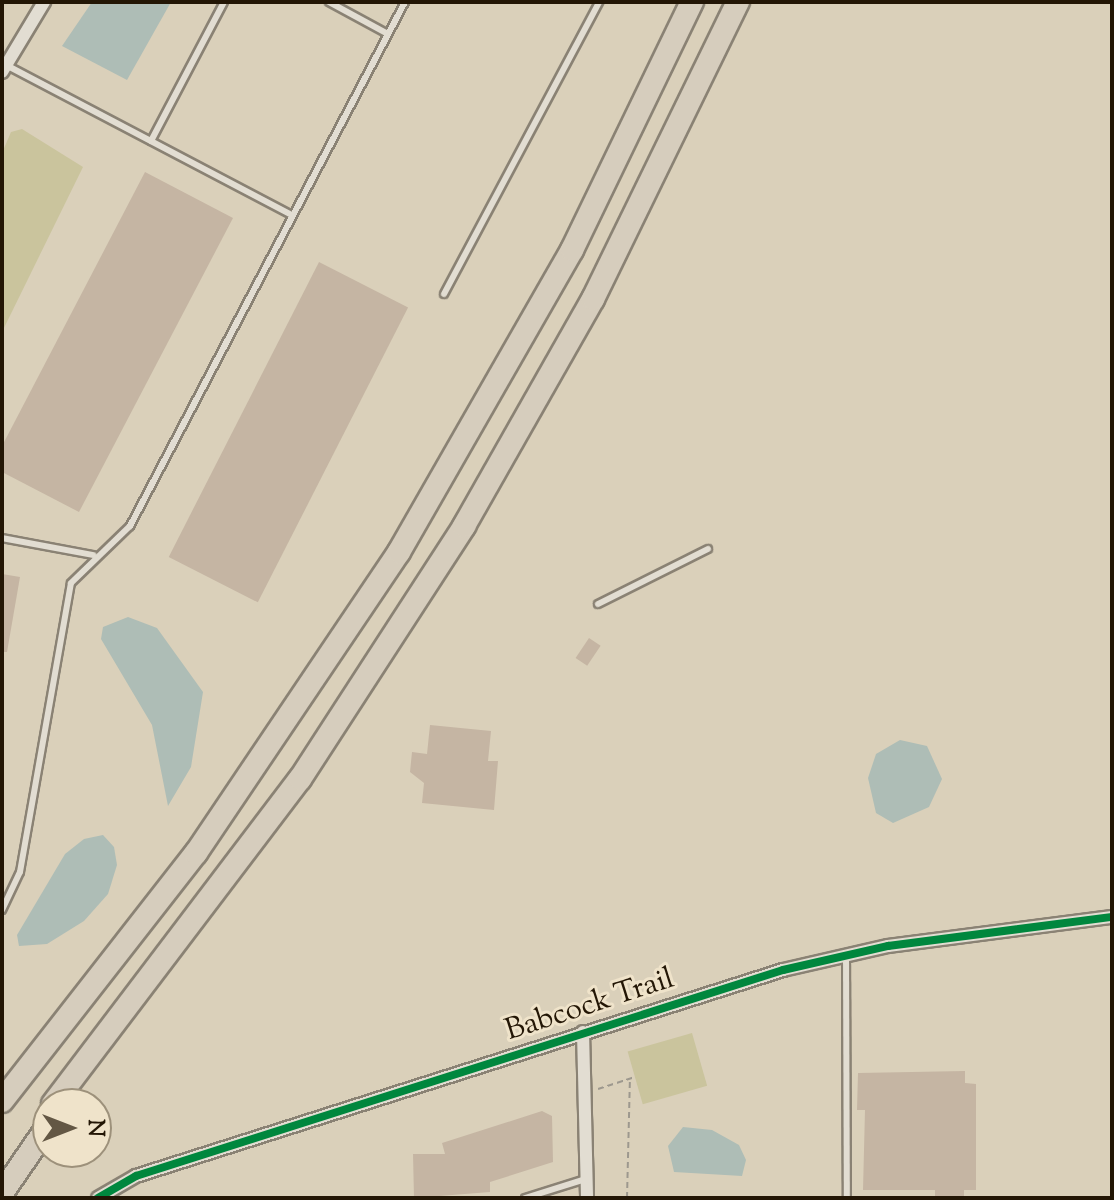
<!DOCTYPE html>
<style>
body{margin:0}
#map{position:relative;width:1114px;height:1200px;overflow:hidden;background:#dad0ba;font-family:"Sorts Mill Goudy",serif}
div>[style]{position:absolute}
.green>*{inset:0;background:#cac49d;transform-origin:0 0}
.water>*{inset:0;background:#aebdb6}
.building>*{inset:0;background:#c5b5a3;transform-origin:0 0}
.path>*{height:2px;margin-top:-1px;transform-origin:0;background:repeating-linear-gradient(90deg,#9d988e 0 6px,transparent 0 10px)}
.roads{filter:drop-shadow(2px 0 #8a8274) drop-shadow(-2px 0 #8a8274) drop-shadow(0 2px #8a8274) drop-shadow(0 -2px #8a8274)}
.service>*{height:6px;margin:-3px;padding:0 3px;transform-origin:3px;border-radius:3px;background:#e2ddd2}
.minor>*{height:12px;margin:-6px;padding:0 6px;transform-origin:6px;border-radius:6px;background:#e2ddd2}
.motorway>*{height:22px;margin:-11px;padding:0 11px;transform-origin:11px;border-radius:11px;background:#d6cdbd}
.cycleway>*{height:8px;margin:-4px;padding:0 4px;transform-origin:4px;border-radius:4px;background:#00873e}
span{translate:-50% -50%;white-space:nowrap;text-align:center;line-height:1.15;-webkit-text-stroke:6px #efe3ca;paint-order:stroke}
.street-label{font-size:30px;color:#231605}
.frame{position:absolute;inset:0;border:4px solid #231605;pointer-events:none}
.north{position:absolute;left:32px;top:1088px;width:80px;height:80px;box-sizing:border-box;background:#efe3ca;border:2px solid #9d917b;border-radius:50%;rotate:90deg;font-size:22px;font-weight:700;line-height:32px;text-align:center;color:#231605}
.north::after{content:'';display:block;margin:auto;width:28px;height:36px;background:#635744;clip-path:polygon(50% 0,100% 100%,50% 72%,0 100%)}
</style>
<div id="map">
<div class="green">
<div style="clip-path:polygon(22px 129px,83px 167px,2px 332px,2px 153px,11px 132px)"></div>
<div style="left:692px;top:1033px;width:55px;height:67px;rotate:74deg"></div>
</div>
<div class="water">
<div style="clip-path:polygon(92px 2px,171px 2px,127px 80px,62px 46px)"></div>
<div style="clip-path:polygon(128px 617px,157px 628px,203px 692px,191px 767px,168px 806px,152px 725px,101px 639px,103px 627px)"></div>
<div style="clip-path:polygon(900px 740px,927px 746px,942px 779px,929px 807px,893px 823px,876px 813px,868px 778px,876px 754px)"></div>
<div style="clip-path:polygon(103px 835px,114px 847px,117px 865px,108px 894px,84px 921px,47px 944px,19px 946px,17px 935px,65px 854px,84px 839px)"></div>
<div style="clip-path:polygon(683px 1127px,712px 1130px,739px 1145px,746px 1160px,742px 1176px,674px 1172px,668px 1146px)"></div>
</div>
<div class="building">
<div style="clip-path:polygon(145px 172px,233px 218px,79px 512px,2px 472px,2px 446px)"></div>
<div style="left:319px;top:262px;width:100px;height:331px;rotate:27deg"></div>
<div style="clip-path:polygon(2px 574px,20px 577px,7px 652px,2px 652px)"></div>
<div style="left:589px;top:638px;width:14px;height:24px;rotate:34deg"></div>
<div style="clip-path:polygon(430px 725px,491px 731px,488px 761px,498px 761px,494px 810px,422px 803px,424px 783px,410px 772px,412px 752px,427px 754px)"></div>
<div style="clip-path:polygon(965px 1071px,965px 1083px,976px 1084px,976px 1190px,964px 1190px,964px 1198px,935px 1198px,935px 1190px,863px 1190px,865px 1110px,857px 1110px,858px 1073px)"></div>
<div style="clip-path:polygon(542px 1111px,552px 1116px,553px 1162px,490px 1182px,490px 1192px,414px 1198px,413px 1154px,445px 1154px,442px 1143px)"></div>
</div>
<div class="path">
<div style="left:598px;top:1089px;width:38px;rotate:-18deg"></div>
<div style="left:627px;top:1198px;width:120px;rotate:-88.6deg"></div>
</div>
<div class="roads">
<div class="service">
<div style="left:329px;top:2px;width:67px;rotate:28.5deg"></div>
<div style="left:6px;top:65px;width:323px;rotate:27.7deg"></div>
<div style="left:151px;top:141px;width:157px;rotate:-62.3deg"></div>
<div style="left:444px;top:294px;width:331px;rotate:-62deg"></div>
<div style="left:2px;top:538px;width:93px;rotate:10.6deg"></div>
<div style="left:598px;top:604px;width:123px;rotate:-26.6deg"></div>
<div style="left:2px;top:910px;width:42px;rotate:-64.7deg"></div>
<div style="left:20px;top:872px;width:293px;rotate:-80deg"></div>
<div style="left:71px;top:583px;width:82px;rotate:-44deg"></div>
<div style="left:130px;top:526px;width:592px;rotate:-62.31deg"></div>
<div style="left:846px;top:954px;width:244px;rotate:89.8deg"></div>
<div style="left:525px;top:1198px;width:64px;rotate:-17.3deg"></div>
</div>
<div class="minor">
<div style="left:2px;top:72px;width:82px;rotate:-59deg"></div>
<div style="left:583px;top:1032px;width:166px;rotate:88.6deg"></div>
<div style="left:98px;top:1198px;width:44px;rotate:-30.1deg"></div>
<div style="left:136px;top:1176px;width:679px;rotate:-17.66deg"></div>
<div style="left:783px;top:970px;width:108px;rotate:-12.9deg"></div>
<div style="left:888px;top:946px;width:226px;rotate:-7.4deg"></div>
</div>
<div class="motorway">
<div style="left:2px;top:1101px;width:315px;rotate:-52deg"></div>
<div style="left:196px;top:853px;width:363px;rotate:-56deg"></div>
<div style="left:399px;top:552px;width:348px;rotate:-60.2deg"></div>
<div style="left:572px;top:250px;width:276px;rotate:-64.2deg"></div>
<div style="left:53px;top:1104px;width:408px;rotate:-52.8deg"></div>
<div style="left:300px;top:779px;width:302px;rotate:-57deg"></div>
<div style="left:464px;top:526px;width:261px;rotate:-60.4deg"></div>
<div style="left:593px;top:299px;width:331px;rotate:-64deg"></div>
<div style="left:2px;top:1193px;width:81px;rotate:-55.5deg"></div>
</div>
</div>
<div class="cycleway">
<div style="left:98px;top:1198px;width:44px;rotate:-30.1deg"></div>
<div style="left:136px;top:1176px;width:679px;rotate:-17.66deg"></div>
<div style="left:783px;top:970px;width:108px;rotate:-12.9deg"></div>
<div style="left:888px;top:946px;width:226px;rotate:-7.4deg"></div>
</div>
<div class="street-label">
<span style="left:590px;top:1006px;rotate:-18deg">Babcock Trail</span>
</div>
<div class="frame"></div>
<div class="north">N</div>
</div>
